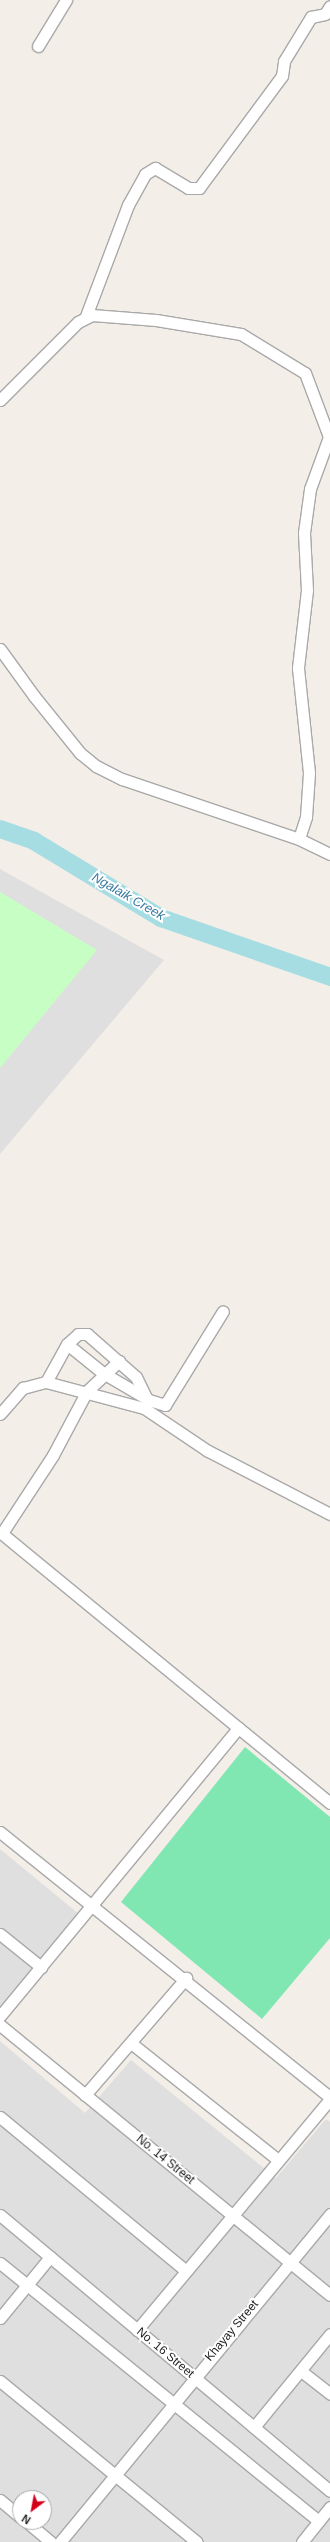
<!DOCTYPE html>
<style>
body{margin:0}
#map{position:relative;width:330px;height:2542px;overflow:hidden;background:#f3eee8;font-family:Arial,sans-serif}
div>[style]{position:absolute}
.residential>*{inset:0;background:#e0dfdf}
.park>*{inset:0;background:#c6fec4}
.pitch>*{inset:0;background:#80e7b2}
.river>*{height:18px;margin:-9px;padding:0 9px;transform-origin:9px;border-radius:9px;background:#a5dde3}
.roads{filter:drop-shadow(1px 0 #a9a9a9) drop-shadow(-1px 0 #a9a9a9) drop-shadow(0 1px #a9a9a9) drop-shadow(0 -1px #a9a9a9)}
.minor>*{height:11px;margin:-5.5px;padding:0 5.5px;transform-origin:5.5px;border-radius:5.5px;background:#fff}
span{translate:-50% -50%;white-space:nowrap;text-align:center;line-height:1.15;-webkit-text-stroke:4px #fff;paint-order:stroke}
.street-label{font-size:12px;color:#222}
.water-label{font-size:13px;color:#3c7ca2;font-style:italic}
.north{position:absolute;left:12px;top:2490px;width:40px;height:40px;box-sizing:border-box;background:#fff;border:1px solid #a7a7a7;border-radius:50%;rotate:212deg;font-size:11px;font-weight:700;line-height:16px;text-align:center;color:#222}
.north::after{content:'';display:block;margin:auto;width:14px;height:18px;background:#d4001b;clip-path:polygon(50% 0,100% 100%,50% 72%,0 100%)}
</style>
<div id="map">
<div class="residential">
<div style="clip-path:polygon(0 869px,164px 960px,0 1154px)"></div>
<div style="clip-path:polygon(0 1849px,85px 1919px,0 2023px)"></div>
<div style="clip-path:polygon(evenodd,0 2041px,85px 2113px,131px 2060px,276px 2178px,326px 2119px,330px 2122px,330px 2542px,0 2542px,0 2041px,20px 2498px,44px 2498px,44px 2522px,20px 2522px,20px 2498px)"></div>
</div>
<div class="park">
<div style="clip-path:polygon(0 892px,97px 950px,0 1068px)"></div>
</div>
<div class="pitch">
<div style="clip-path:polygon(245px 1747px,330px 1817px,330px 1938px,262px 2019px,121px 1902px)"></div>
</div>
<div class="river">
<div style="left:0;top:829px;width:36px;rotate:19deg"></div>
<div style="left:34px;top:841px;width:149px;rotate:31.2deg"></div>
<div style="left:161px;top:918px;width:179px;rotate:19.2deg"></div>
</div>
<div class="roads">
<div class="minor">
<div style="left:38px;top:46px;width:54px;rotate:-58.7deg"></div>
<div style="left:86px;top:316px;width:119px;rotate:-69.3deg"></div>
<div style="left:128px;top:205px;width:35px;rotate:-61deg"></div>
<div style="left:145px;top:174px;width:12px;rotate:-31deg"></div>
<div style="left:155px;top:168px;width:39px;rotate:31deg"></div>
<div style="left:188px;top:188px;width:11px"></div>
<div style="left:199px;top:188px;width:139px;rotate:-53.5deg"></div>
<div style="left:282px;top:76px;width:15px;rotate:-82deg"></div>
<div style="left:284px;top:61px;width:52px;rotate:-58.5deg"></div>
<div style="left:311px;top:17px;width:14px;rotate:-12deg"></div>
<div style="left:325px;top:14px;width:9px;rotate:-58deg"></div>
<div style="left:0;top:400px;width:110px;rotate:-45deg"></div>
<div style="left:78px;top:322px;width:16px;rotate:-27deg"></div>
<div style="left:92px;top:315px;width:64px;rotate:4.5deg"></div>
<div style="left:156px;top:320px;width:86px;rotate:9.4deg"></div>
<div style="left:241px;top:334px;width:75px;rotate:31.4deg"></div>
<div style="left:305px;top:373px;width:68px;rotate:69.4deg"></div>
<div style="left:329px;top:437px;width:55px;rotate:110.1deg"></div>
<div style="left:310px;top:489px;width:44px;rotate:97.8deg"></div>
<div style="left:304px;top:533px;width:57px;rotate:87deg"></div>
<div style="left:307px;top:590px;width:79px;rotate:96.6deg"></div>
<div style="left:298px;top:668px;width:106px;rotate:84deg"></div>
<div style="left:309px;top:773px;width:44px;rotate:93.9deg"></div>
<div style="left:306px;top:817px;width:23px;rotate:108deg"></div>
<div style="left:0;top:649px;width:58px;rotate:54.1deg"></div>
<div style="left:34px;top:696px;width:73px;rotate:51.1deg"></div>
<div style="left:80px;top:753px;width:21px;rotate:39deg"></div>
<div style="left:96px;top:766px;width:29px;rotate:27deg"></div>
<div style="left:122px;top:779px;width:187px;rotate:18.7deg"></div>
<div style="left:299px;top:839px;width:34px;rotate:26deg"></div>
<div style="left:67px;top:1344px;width:46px;rotate:38.9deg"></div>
<div style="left:103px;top:1373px;width:53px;rotate:30.4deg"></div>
<div style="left:149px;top:1400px;width:17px;rotate:17deg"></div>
<div style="left:165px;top:1405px;width:110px;rotate:-58.3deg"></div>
<div style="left:46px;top:1382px;width:43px;rotate:-61.1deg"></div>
<div style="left:67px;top:1344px;width:15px;rotate:-42deg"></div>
<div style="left:78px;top:1334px;width:9px"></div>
<div style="left:87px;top:1334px;width:65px;rotate:41.3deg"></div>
<div style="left:136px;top:1377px;width:28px;rotate:64deg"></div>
<div style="left:0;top:1414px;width:35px;rotate:-49deg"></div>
<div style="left:23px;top:1388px;width:24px;rotate:-15deg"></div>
<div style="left:46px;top:1382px;width:101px;rotate:14.9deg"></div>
<div style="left:144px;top:1408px;width:77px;rotate:33.9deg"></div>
<div style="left:208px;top:1451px;width:137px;rotate:27.3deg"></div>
<div style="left:0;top:1532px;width:427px;rotate:39.4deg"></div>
<div style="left:2px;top:1533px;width:93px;rotate:-56.8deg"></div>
<div style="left:53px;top:1455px;width:72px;rotate:-62deg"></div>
<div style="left:87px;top:1391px;width:44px;rotate:-43.2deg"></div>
<div style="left:0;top:1832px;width:423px;rotate:38.8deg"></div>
<div style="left:0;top:1934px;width:53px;rotate:38.8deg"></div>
<div style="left:0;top:2016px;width:374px;rotate:-50.4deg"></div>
<div style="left:0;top:2025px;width:426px;rotate:39.3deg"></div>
<div style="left:131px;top:2043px;width:188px;rotate:38.5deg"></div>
<div style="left:85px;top:2095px;width:155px;rotate:-49.2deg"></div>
<div style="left:0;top:2117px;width:240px;rotate:39.6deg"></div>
<div style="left:0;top:2215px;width:430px;rotate:39.9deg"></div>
<div style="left:0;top:2263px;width:410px;rotate:39deg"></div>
<div style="left:0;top:2318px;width:79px;rotate:-50.7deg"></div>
<div style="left:137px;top:2330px;width:301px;rotate:-50.1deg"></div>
<div style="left:301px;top:2371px;width:37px;rotate:38deg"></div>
<div style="left:0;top:2381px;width:254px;rotate:39.3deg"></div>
<div style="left:254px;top:2427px;width:120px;rotate:-50.7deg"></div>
<div style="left:0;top:2500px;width:26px;rotate:40deg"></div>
<div style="left:27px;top:2522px;width:31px;rotate:40deg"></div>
<div style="left:60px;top:2542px;width:425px;rotate:-50.5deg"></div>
<div style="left:302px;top:2542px;width:45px;rotate:-51.3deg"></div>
</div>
</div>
<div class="street-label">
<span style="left:165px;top:2160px;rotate:39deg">No. 14 Street</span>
<span style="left:232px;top:2331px;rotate:-50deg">Khayay Street</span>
<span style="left:165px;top:2353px;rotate:40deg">No. 16 Street</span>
</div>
<div class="water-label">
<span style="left:128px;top:897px;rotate:30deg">Ngalaik Creek</span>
</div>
<div class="north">N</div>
</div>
